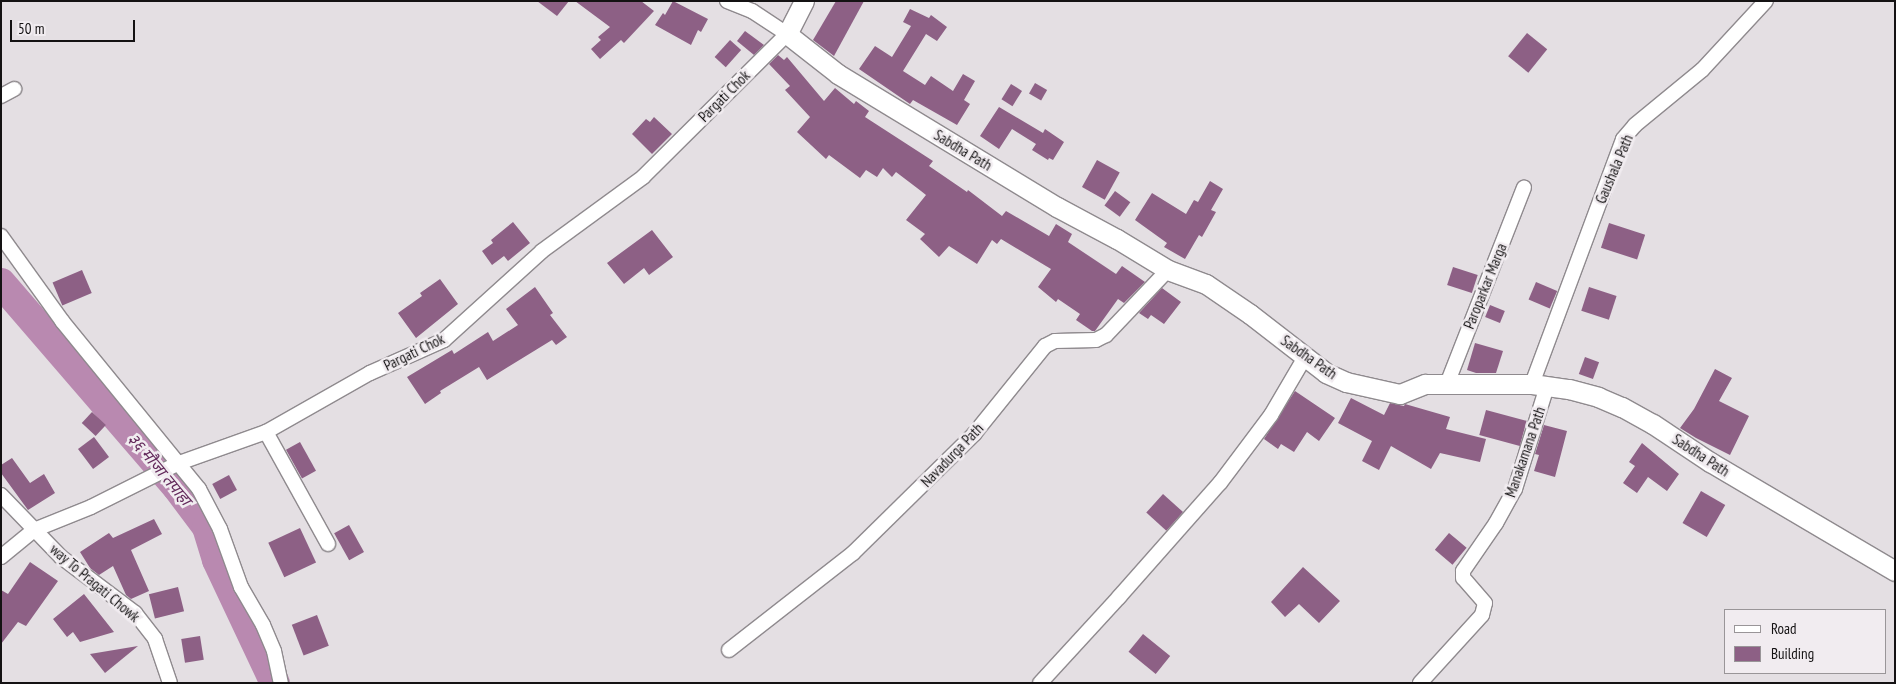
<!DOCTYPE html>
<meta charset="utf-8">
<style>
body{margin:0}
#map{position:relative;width:1896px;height:684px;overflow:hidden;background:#e4dfe3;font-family:"PT Sans Narrow","Noto Sans Devanagari",sans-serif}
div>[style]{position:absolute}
.river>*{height:30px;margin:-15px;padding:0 15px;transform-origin:15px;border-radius:15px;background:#b989b0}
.building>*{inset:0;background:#8d6085;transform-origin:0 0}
.roads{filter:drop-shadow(1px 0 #8f8a8e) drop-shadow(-1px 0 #8f8a8e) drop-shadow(0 1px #8f8a8e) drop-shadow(0 -1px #8f8a8e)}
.street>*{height:14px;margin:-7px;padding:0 7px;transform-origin:7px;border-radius:7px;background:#fff}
.secondary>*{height:19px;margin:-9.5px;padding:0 9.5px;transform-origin:9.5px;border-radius:9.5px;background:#fff}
span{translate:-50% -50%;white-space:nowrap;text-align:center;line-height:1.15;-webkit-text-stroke:5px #f1ecf0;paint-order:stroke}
.street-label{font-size:15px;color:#141213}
.water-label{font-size:16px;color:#63295b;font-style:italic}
.frame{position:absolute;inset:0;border:2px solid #141213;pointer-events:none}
.legend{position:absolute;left:1724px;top:609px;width:162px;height:65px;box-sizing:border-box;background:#f1ecf0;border:1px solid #999598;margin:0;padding:6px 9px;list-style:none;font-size:15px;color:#141213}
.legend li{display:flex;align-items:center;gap:10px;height:25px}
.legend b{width:25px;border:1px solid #999598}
.scale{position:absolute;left:10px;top:20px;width:125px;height:22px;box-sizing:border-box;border:2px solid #141213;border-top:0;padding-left:6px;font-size:15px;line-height:18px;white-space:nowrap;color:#141213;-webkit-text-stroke:4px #f1ecf0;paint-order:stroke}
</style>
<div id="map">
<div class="river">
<div style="left:1px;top:283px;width:269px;rotate:49.2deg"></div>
<div style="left:177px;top:487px;width:50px;rotate:53.1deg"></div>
<div style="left:207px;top:527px;width:34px;rotate:73deg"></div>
<div style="left:217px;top:560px;width:136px;rotate:64.8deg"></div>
</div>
<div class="building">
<div style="clip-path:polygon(537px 1px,569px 1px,557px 16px)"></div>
<div style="clip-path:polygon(575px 1px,641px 1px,654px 11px,624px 43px,621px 40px,600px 59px,591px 49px,601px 40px,598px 37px,610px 27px)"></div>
<div style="clip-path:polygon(673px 1px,708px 19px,701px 32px,698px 30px,691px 45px,655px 25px,663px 13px,665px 15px)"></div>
<div style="clip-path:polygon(836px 1px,864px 1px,834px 56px,813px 40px)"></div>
<div style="clip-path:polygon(910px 9px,929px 18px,931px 15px,947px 27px,937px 41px,926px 34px,903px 71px,925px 85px,931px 76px,953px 91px,963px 74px,975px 81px,964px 100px,970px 104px,957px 125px,913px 100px,910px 104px,859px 69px,875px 46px,892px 57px,911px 26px,903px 22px)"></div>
<div style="clip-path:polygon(745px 31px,764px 45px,754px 55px,737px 41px)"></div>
<div style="left:1527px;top:33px;width:26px;height:30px;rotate:39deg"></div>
<div style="left:730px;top:40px;width:15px;height:23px;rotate:42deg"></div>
<div style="clip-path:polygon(778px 55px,784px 60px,787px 57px,824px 101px,835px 88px,854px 104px,856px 101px,869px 111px,865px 117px,933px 161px,929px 166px,967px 192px,968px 190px,1002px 216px,1006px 211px,1049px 236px,1056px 224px,1072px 234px,1068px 242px,1116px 274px,1122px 266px,1145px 282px,1124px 303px,1118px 299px,1095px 331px,1092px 331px,1076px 320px,1080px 314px,1058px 299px,1056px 302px,1038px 287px,1051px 269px,1001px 239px,997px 244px,992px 240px,977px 264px,949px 246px,939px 257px,920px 239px,925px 234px,906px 220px,926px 195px,921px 191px,896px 172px,892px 177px,883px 168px,877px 177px,866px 170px,860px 178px,829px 155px,826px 159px,797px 132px,810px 117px,785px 90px,790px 86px,769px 64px)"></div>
<div style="left:1035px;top:83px;width:14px;height:12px;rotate:30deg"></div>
<div style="left:1011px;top:84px;width:13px;height:18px;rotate:32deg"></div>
<div style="clip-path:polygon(999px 107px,1043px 133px,1045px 129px,1064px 142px,1053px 160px,1049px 158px,1048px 160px,1032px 150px,1036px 144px,1012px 129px,999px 149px,980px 136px)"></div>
<div style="clip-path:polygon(654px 117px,672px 134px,652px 154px,632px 134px,646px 119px,650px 122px)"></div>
<div style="left:1097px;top:160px;width:26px;height:31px;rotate:29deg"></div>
<div style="clip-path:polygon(1210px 181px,1223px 189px,1211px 210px,1216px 212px,1202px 237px,1199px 235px,1185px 259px,1164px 247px,1167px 243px,1135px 220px,1152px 193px,1186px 214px,1194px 200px,1198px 202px)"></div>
<div style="left:1115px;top:191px;width:19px;height:18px;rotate:36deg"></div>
<div style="clip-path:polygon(513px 222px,530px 243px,508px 261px,504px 256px,492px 265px,482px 251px,493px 243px,491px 240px)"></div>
<div style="left:1609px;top:223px;width:38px;height:26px;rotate:18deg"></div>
<div style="clip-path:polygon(652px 230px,673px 257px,649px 275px,644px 268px,624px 284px,607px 263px)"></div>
<div style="left:1453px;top:267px;width:26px;height:19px;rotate:18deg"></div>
<div style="left:82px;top:270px;width:25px;height:32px;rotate:67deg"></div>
<div style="clip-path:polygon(440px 279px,458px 304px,416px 338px,398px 313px,422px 296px,420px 293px)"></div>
<div style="left:1536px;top:282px;width:23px;height:19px;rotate:23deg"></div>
<div style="clip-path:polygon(535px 287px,553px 313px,550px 315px,567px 337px,556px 345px,552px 340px,487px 380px,479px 367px,440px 391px,441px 393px,425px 404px,407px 377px,452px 350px,454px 354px,488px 332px,493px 341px,518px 325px,506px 309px)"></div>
<div style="left:1589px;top:287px;width:29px;height:25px;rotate:18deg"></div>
<div style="clip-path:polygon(1162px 288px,1181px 302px,1164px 324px,1151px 315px,1148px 319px,1139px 313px)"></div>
<div style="left:1490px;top:305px;width:16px;height:13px;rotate:22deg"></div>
<div style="clip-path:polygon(1475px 343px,1503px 351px,1496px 373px,1476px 373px,1467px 370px)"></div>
<div style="left:1585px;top:357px;width:15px;height:18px;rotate:20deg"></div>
<div style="clip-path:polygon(1715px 369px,1732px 378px,1719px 401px,1749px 416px,1730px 455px,1696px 438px,1680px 428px,1694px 409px)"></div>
<div style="clip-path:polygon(1295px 391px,1335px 418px,1319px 441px,1307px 432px,1294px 452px,1281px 444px,1278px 449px,1264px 439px)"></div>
<div style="clip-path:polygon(1351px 398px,1384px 415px,1390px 403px,1404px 406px,1405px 404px,1450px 417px,1446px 429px,1486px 439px,1480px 462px,1440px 453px,1431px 469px,1391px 446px,1379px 470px,1362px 461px,1372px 441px,1338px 423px)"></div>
<div style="left:1486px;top:410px;width:42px;height:26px;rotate:15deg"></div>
<div style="left:92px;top:412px;width:19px;height:15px;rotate:43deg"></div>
<div style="clip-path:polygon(1544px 425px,1567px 431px,1555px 477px,1534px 471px,1539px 455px,1535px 454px)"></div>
<div style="left:94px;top:437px;width:25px;height:20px;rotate:53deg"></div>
<div style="left:300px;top:442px;width:33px;height:16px;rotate:61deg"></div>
<div style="clip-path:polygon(1642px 443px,1679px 474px,1667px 491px,1648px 477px,1637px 493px,1623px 483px,1635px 466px,1629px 462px)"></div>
<div style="clip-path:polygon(12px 458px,30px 483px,44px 474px,55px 493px,28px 510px,1px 473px,1px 465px)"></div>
<div style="left:229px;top:475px;width:17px;height:19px;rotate:62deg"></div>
<div style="left:1701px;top:491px;width:28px;height:37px;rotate:30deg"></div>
<div style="left:1163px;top:494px;width:27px;height:25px;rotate:42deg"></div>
<div style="clip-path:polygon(154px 519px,162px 534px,131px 550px,149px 591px,131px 599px,126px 595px,113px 566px,99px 575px,90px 568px,80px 552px,109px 533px,113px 538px)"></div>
<div style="left:349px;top:525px;width:31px;height:17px;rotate:61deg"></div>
<div style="left:300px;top:528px;width:38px;height:35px;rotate:65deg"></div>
<div style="left:1449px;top:533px;width:23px;height:22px;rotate:40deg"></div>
<div style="clip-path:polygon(30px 562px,58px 581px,26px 626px,18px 622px,1px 644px,1px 590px,8px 594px)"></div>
<div style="clip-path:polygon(1303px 567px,1340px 601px,1319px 623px,1299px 604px,1285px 617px,1271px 602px)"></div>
<div style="left:178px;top:587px;width:25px;height:30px;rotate:76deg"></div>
<div style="clip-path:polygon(84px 594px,114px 632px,80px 642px,73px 632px,67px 637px,53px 619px)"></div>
<div style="left:317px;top:615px;width:33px;height:27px;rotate:69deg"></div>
<div style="left:1143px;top:634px;width:35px;height:23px;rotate:39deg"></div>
<div style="left:200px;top:636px;width:24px;height:19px;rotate:81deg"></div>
<div style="clip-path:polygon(138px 646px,105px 673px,90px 654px)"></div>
</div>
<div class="roads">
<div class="street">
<div style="left:1px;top:96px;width:15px;rotate:-28deg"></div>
<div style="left:1px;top:236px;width:105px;rotate:54.3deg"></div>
<div style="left:62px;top:321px;width:217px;rotate:50.8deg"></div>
<div style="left:199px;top:489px;width:45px;rotate:62.3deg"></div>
<div style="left:220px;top:529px;width:62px;rotate:70.1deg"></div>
<div style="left:241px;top:587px;width:44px;rotate:59.9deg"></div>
<div style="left:263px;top:625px;width:28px;rotate:67deg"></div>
<div style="left:274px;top:651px;width:33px;rotate:78deg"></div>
<div style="left:1447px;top:384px;width:211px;rotate:-68.6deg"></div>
<div style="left:1532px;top:384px;width:261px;rotate:-69.6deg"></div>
<div style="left:1623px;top:139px;width:18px;rotate:-49deg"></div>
<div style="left:1635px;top:125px;width:87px;rotate:-39.4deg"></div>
<div style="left:1702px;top:70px;width:94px;rotate:-47.2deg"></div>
<div style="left:266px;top:432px;width:128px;rotate:61deg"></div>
<div style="left:1px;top:495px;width:86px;rotate:45.9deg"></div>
<div style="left:61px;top:557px;width:93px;rotate:37.1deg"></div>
<div style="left:135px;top:613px;width:33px;rotate:52deg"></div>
<div style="left:155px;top:639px;width:46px;rotate:71.2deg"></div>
<div style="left:1px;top:557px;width:43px;rotate:-39.3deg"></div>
<div style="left:34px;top:530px;width:61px;rotate:-22deg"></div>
<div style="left:91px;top:507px;width:98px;rotate:-26.6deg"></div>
<div style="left:179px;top:463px;width:92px;rotate:-19.6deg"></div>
<div style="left:266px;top:432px;width:120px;rotate:-29.6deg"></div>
<div style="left:370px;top:373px;width:81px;rotate:-24deg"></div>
<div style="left:444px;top:340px;width:132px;rotate:-42.2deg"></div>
<div style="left:542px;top:251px;width:125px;rotate:-36.2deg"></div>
<div style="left:643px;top:177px;width:203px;rotate:-44.8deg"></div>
<div style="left:787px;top:34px;width:42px;rotate:-146.7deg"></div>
<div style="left:752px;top:11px;width:27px;rotate:-158deg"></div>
<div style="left:729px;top:650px;width:157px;rotate:-38deg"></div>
<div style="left:853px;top:553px;width:170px;rotate:-44.5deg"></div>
<div style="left:974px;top:434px;width:113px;rotate:-51.1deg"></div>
<div style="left:1045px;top:346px;width:11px;rotate:-27deg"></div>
<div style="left:1055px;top:341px;width:41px;rotate:-1.4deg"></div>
<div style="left:1096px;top:340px;width:11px;rotate:-27deg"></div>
<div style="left:1106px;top:335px;width:90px;rotate:-46.4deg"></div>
<div style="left:1040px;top:683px;width:117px;rotate:-47.4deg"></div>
<div style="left:1119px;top:597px;width:152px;rotate:-48.5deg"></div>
<div style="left:1220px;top:483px;width:85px;rotate:-53.1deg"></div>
<div style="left:1271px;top:415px;width:67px;rotate:-59.6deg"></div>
<div style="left:1420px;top:683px;width:92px;rotate:-47.6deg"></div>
<div style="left:1482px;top:615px;width:12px;rotate:-76deg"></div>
<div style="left:1485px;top:603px;width:33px;rotate:-131deg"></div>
<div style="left:1463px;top:578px;width:7px;rotate:-90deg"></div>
<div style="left:1463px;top:571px;width:58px;rotate:-55.5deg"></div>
<div style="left:1496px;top:523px;width:39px;rotate:-61deg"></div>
<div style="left:1515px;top:489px;width:108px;rotate:-72.7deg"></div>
</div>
<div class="secondary">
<div style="left:804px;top:1px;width:37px;rotate:117deg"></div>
<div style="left:787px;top:34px;width:65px;rotate:38.1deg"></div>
<div style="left:838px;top:74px;width:256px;rotate:31.3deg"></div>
<div style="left:1057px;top:207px;width:68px;rotate:28.1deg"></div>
<div style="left:1117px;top:239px;width:60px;rotate:31.3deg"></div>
<div style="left:1168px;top:270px;width:40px;rotate:20.2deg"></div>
<div style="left:1206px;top:284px;width:53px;rotate:34.3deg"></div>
<div style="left:1250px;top:314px;width:96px;rotate:37.8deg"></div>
<div style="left:1326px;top:373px;width:22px;rotate:24deg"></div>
<div style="left:1346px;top:382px;width:55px;rotate:12.5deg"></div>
<div style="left:1400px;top:394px;width:27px;rotate:-22deg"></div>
<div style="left:1425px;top:384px;width:107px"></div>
<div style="left:1532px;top:384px;width:37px;rotate:8deg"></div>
<div style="left:1569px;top:389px;width:30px;rotate:15deg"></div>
<div style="left:1598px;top:397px;width:26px;rotate:23deg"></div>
<div style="left:1622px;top:407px;width:35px;rotate:29deg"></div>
<div style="left:1653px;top:424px;width:69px;rotate:33.7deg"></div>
<div style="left:1710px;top:462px;width:215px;rotate:30.5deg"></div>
</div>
</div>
<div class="street-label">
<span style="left:724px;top:96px;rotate:-45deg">Pargati Chok</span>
<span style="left:963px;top:150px;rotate:31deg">Sabdha Path</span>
<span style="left:1614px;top:169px;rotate:-67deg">Gaushala Path</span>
<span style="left:1485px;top:286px;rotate:-68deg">Paroparkar Marga</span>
<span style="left:414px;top:352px;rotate:-26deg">Pargati Chok</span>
<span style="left:1309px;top:357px;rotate:35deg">Sabdha Path</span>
<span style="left:1525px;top:452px;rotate:-71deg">Manakamana Path</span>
<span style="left:952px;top:455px;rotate:-46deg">Navadurga Path</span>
<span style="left:1701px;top:455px;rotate:33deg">Sabdha Path</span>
<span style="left:95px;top:583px;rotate:40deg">way To Pragati Chowk</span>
</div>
<div class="water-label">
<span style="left:160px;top:469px;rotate:50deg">३६ मौजा तपाहा</span>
</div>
<div class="frame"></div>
<ul class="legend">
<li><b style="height:6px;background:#fff"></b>Road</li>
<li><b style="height:14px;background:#8d6085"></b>Building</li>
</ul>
<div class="scale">50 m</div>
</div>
